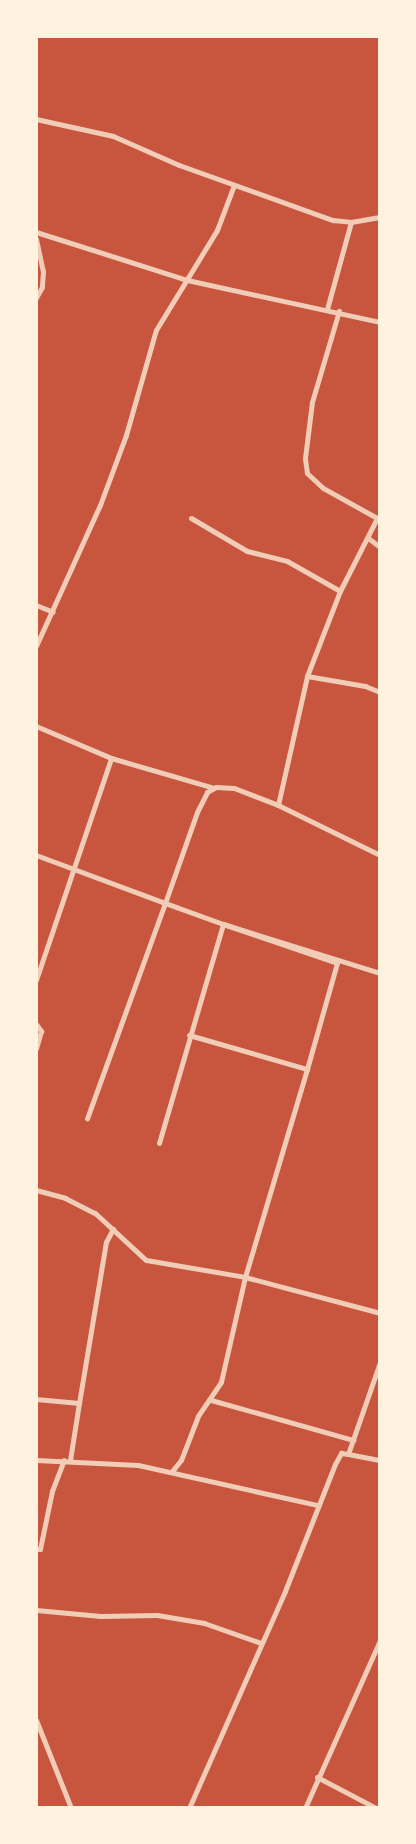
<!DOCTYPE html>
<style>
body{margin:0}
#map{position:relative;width:416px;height:1844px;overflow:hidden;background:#c8553d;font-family:"Roboto Condensed",sans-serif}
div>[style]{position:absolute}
.minor>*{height:5px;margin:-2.5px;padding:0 2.5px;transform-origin:2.5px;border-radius:2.5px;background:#f1ccb7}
span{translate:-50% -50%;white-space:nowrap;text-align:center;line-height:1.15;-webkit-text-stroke:5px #fff3e0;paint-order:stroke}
.frame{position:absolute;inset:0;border:38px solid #fff3e0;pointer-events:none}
</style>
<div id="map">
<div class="minor">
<div style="left:36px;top:119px;width:79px;rotate:12.4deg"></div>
<div style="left:113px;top:136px;width:72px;rotate:23.7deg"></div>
<div style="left:179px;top:165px;width:164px;rotate:19.7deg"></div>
<div style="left:333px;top:220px;width:18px;rotate:6deg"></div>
<div style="left:351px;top:222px;width:29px;rotate:-10deg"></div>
<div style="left:36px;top:232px;width:158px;rotate:17.6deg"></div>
<div style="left:187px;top:280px;width:198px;rotate:12.3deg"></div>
<div style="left:36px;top:239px;width:33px;rotate:78deg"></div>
<div style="left:43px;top:271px;width:16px;rotate:94deg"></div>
<div style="left:42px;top:287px;width:13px;rotate:119deg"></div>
<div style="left:327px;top:309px;width:90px;rotate:-74.6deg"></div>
<div style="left:191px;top:518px;width:65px;rotate:30.5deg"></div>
<div style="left:247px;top:551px;width:41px;rotate:14deg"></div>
<div style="left:287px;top:561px;width:61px;rotate:29.5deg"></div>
<div style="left:368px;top:538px;width:15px;rotate:37deg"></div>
<div style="left:36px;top:605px;width:18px;rotate:22deg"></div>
<div style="left:36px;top:646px;width:155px;rotate:-65.6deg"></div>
<div style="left:100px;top:505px;width:75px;rotate:-69.6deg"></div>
<div style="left:126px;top:435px;width:109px;rotate:-74.1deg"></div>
<div style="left:156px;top:330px;width:117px;rotate:-58.6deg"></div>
<div style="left:217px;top:230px;width:48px;rotate:-69.3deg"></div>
<div style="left:307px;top:676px;width:59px;rotate:9.8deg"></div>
<div style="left:365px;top:686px;width:16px;rotate:22deg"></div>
<div style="left:36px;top:726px;width:82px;rotate:23.1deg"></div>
<div style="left:111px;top:758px;width:107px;rotate:16.2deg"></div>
<div style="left:278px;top:805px;width:114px;rotate:26.1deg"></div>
<div style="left:36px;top:855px;width:138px;rotate:20.4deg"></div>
<div style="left:165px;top:903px;width:229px;rotate:109.9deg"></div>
<div style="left:36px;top:980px;width:234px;rotate:-71.3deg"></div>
<div style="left:36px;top:1024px;width:9px;rotate:54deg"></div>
<div style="left:41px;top:1031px;width:18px;rotate:106deg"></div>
<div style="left:189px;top:1035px;width:123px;rotate:16.1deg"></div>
<div style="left:307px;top:1069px;width:217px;rotate:106.6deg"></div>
<div style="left:245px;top:1277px;width:140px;rotate:14.9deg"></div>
<div style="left:307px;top:1069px;width:110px;rotate:-74.2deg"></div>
<div style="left:337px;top:963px;width:120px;rotate:-161.1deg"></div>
<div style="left:223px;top:924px;width:164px;rotate:17.3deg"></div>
<div style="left:159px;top:1143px;width:228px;rotate:-73.7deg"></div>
<div style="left:223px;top:924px;width:62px;rotate:-160.1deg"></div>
<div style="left:165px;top:903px;width:96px;rotate:-70.6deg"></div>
<div style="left:197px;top:812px;width:22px;rotate:-63deg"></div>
<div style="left:207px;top:792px;width:10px;rotate:-29deg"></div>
<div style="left:216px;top:787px;width:18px;rotate:3deg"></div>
<div style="left:234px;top:788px;width:47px;rotate:21.1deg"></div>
<div style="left:278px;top:805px;width:132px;rotate:-77.3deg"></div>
<div style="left:307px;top:676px;width:91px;rotate:-68.8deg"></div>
<div style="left:340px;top:591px;width:82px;rotate:-63.1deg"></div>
<div style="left:377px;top:518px;width:62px;rotate:-150.9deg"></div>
<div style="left:323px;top:488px;width:22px;rotate:-137deg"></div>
<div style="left:307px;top:473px;width:15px;rotate:-98deg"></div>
<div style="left:305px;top:458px;width:56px;rotate:-82.9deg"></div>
<div style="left:312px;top:402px;width:95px;rotate:-73.5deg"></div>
<div style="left:36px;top:1190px;width:30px;rotate:15deg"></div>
<div style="left:65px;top:1198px;width:34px;rotate:27deg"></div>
<div style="left:95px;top:1213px;width:69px;rotate:42.7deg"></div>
<div style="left:146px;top:1260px;width:100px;rotate:9.7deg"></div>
<div style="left:245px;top:1277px;width:108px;rotate:102.9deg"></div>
<div style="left:221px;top:1382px;width:41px;rotate:124.1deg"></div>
<div style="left:198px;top:1416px;width:47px;rotate:111.1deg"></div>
<div style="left:181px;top:1460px;width:14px;rotate:129deg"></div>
<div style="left:36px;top:1399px;width:43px;rotate:5.3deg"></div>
<div style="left:79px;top:1403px;width:163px;rotate:-80.5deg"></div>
<div style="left:106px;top:1242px;width:15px;rotate:-62deg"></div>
<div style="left:211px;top:1400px;width:148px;rotate:15.7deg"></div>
<div style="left:348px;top:1454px;width:33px;rotate:11deg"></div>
<div style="left:36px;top:1460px;width:102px;rotate:2.8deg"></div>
<div style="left:138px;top:1465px;width:183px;rotate:12.6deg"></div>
<div style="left:70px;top:1460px;width:58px;rotate:-81deg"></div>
<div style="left:36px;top:1549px;width:4px"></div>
<div style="left:40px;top:1549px;width:59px;rotate:-78.3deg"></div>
<div style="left:52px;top:1491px;width:33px;rotate:-69deg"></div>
<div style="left:36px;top:1610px;width:65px;rotate:5.3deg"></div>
<div style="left:101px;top:1616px;width:56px;rotate:-1deg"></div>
<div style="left:157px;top:1615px;width:48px;rotate:9.7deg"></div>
<div style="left:204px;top:1623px;width:60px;rotate:19.3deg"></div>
<div style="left:36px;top:1720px;width:95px;rotate:68.3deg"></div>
<div style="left:317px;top:1777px;width:67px;rotate:27.7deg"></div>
<div style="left:189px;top:1808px;width:237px;rotate:-66.1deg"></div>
<div style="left:285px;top:1591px;width:136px;rotate:-68.5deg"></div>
<div style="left:335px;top:1464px;width:13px;rotate:-61deg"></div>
<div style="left:341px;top:1453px;width:7px;rotate:8deg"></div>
<div style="left:348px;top:1454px;width:97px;rotate:-70.8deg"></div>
<div style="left:305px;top:1808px;width:184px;rotate:-65.9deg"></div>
</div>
<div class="frame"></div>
</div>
